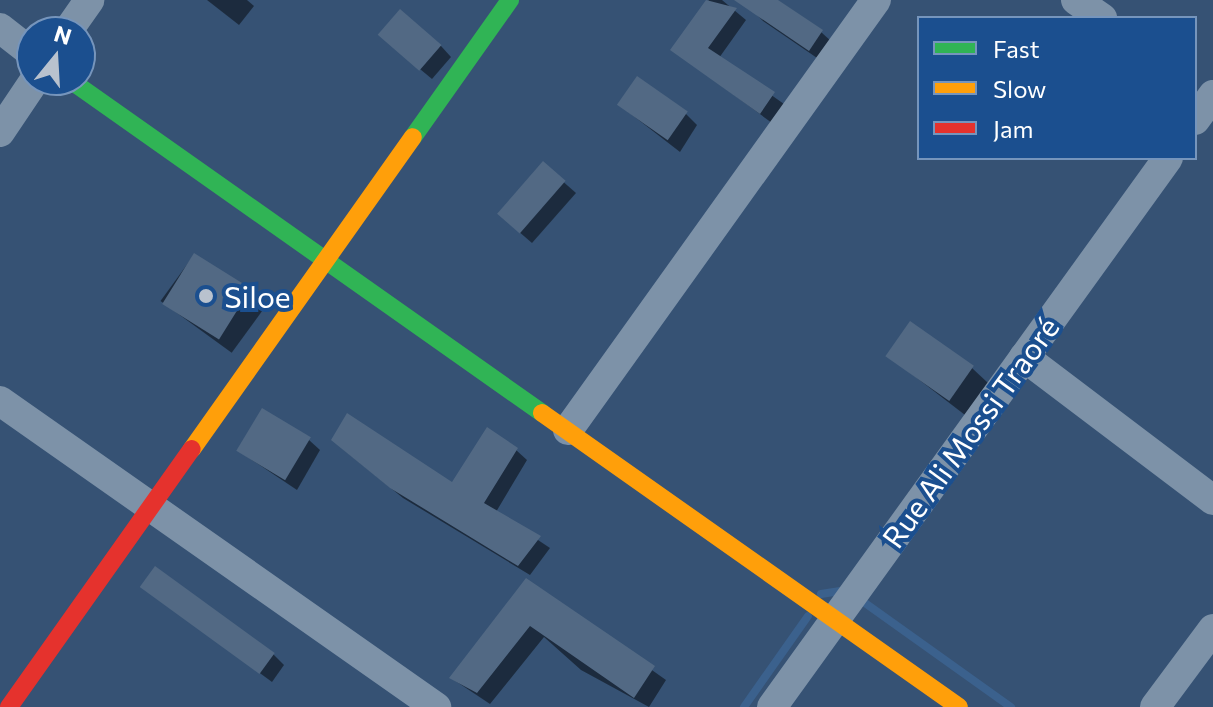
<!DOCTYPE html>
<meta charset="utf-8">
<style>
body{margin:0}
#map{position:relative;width:1213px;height:707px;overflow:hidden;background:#365274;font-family:Commissioner,sans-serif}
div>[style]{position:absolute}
.shadow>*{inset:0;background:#0007;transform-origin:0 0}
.stream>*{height:8px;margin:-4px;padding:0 4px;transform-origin:4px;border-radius:4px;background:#3b618d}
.building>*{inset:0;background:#526984;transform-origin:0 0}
.street>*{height:30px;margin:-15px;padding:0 15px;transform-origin:15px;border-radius:15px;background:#7d92a8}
.fast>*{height:18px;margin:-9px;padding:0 9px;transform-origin:9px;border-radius:9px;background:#30b455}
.slow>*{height:18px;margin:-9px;padding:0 9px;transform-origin:9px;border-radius:9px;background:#ff9f0a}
.jam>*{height:18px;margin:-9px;padding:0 9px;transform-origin:9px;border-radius:9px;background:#e5322d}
.dots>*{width:22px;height:22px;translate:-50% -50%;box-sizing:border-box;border:4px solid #1b4f8f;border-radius:50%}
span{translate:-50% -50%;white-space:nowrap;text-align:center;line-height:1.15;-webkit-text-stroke:8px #1b4f8f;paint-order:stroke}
.poi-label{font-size:30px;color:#fff}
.left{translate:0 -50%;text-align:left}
.street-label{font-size:30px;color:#fff}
.legend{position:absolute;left:917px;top:16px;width:280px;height:144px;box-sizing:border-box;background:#1b4f8f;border:2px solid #7695bc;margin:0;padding:10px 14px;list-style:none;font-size:24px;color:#fff}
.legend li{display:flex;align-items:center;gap:16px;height:40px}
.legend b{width:40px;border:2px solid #7695bc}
.north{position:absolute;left:16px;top:16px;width:80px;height:80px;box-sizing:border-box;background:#1b4f8f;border:2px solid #7695bc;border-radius:50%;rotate:18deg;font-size:22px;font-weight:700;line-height:32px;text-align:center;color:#fff}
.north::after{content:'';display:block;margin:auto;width:28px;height:36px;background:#b9c2ce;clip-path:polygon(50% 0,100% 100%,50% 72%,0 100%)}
</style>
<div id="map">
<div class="shadow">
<div style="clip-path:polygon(207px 0,247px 0,254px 6px,239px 25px)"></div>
<div style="clip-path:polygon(709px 0,722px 0,746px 20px,719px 58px,784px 104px,772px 123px,673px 50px)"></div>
<div style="clip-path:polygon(759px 0,775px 0,821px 32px,832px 42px,820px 60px,763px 21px,752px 10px)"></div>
<div style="clip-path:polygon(391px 45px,441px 46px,451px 57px,432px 79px)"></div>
<div style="clip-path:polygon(618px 104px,686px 114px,697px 125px,680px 152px)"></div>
<div style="clip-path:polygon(543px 164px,576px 193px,532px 243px,510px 224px)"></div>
<div style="left:194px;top:255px;width:88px;height:57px;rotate:36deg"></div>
<div style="clip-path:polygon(887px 355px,972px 368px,988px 383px,965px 415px)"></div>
<div style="clip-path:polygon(309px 440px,320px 450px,297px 490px,240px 452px)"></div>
<div style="clip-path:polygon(344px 450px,453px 485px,516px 450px,527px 460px,496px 512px,550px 548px,530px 575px,403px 498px)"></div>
<div style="clip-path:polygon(526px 581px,666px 680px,649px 707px,581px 670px,544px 637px,490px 704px,451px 678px)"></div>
<div style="clip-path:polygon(142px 587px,273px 654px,284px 665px,272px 682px)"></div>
</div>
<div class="stream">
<div style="left:821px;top:594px;width:26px;rotate:-9deg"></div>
<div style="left:858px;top:598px;width:188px;rotate:35.5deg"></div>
<div style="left:744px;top:707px;width:111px;rotate:-54.9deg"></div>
</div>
<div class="building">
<div style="clip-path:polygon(706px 0,737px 8px,708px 48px,775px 92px,760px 114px,670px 50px)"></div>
<div style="clip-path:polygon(734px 0,778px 0,823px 30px,809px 51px)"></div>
<div style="left:400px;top:9px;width:55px;height:34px;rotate:41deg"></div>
<div style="left:637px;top:76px;width:62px;height:35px;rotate:35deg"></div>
<div style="left:543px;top:161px;width:30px;height:70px;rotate:41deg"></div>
<div style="left:194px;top:253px;width:67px;height:60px;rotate:32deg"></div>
<div style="left:910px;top:321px;width:78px;height:43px;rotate:35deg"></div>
<div style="left:262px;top:408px;width:57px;height:50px;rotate:31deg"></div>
<div style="clip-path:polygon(347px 413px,452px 482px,487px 427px,518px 448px,484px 503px,541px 536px,518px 566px,390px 488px,331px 440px)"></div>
<div style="left:155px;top:566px;width:148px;height:26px;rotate:36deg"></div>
<div style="clip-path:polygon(526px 578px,655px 666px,634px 698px,530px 626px,477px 693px,449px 678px)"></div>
</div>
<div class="street">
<div style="left:1076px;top:0;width:32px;rotate:35deg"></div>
<div style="left:0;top:28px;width:41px;rotate:38deg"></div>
<div style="left:67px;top:32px;width:39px;rotate:-55deg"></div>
<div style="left:1195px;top:120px;width:31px;rotate:-54deg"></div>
<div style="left:0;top:132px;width:63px;rotate:-56.1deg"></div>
<div style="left:1024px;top:357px;width:237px;rotate:37.1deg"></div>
<div style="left:0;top:401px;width:533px;rotate:35.06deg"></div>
<div style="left:568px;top:430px;width:529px;rotate:-54.39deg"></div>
<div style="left:772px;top:707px;width:677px;rotate:-54.2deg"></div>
<div style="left:1155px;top:707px;width:97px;rotate:-53.4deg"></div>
</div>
<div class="fast">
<div style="left:70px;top:80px;width:578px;rotate:35.2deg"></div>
<div style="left:413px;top:137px;width:168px;rotate:-54.7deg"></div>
</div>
<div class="slow">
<div style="left:542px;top:413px;width:510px;rotate:35.19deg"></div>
<div style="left:192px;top:449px;width:382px;rotate:-54.7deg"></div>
</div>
<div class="jam">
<div style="left:9px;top:707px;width:316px;rotate:-54.7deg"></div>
</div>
<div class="dots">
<div style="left:206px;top:296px;background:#b9c2ce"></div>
</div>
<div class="poi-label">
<span class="left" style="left:224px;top:296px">Siloe</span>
</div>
<div class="street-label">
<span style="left:970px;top:432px;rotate:-54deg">Rue Ali Mossi Traoré</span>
</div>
<ul class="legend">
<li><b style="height:10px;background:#30b455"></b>Fast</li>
<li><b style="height:10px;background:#ff9f0a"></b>Slow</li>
<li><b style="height:10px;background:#e5322d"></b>Jam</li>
</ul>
<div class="north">N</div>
</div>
